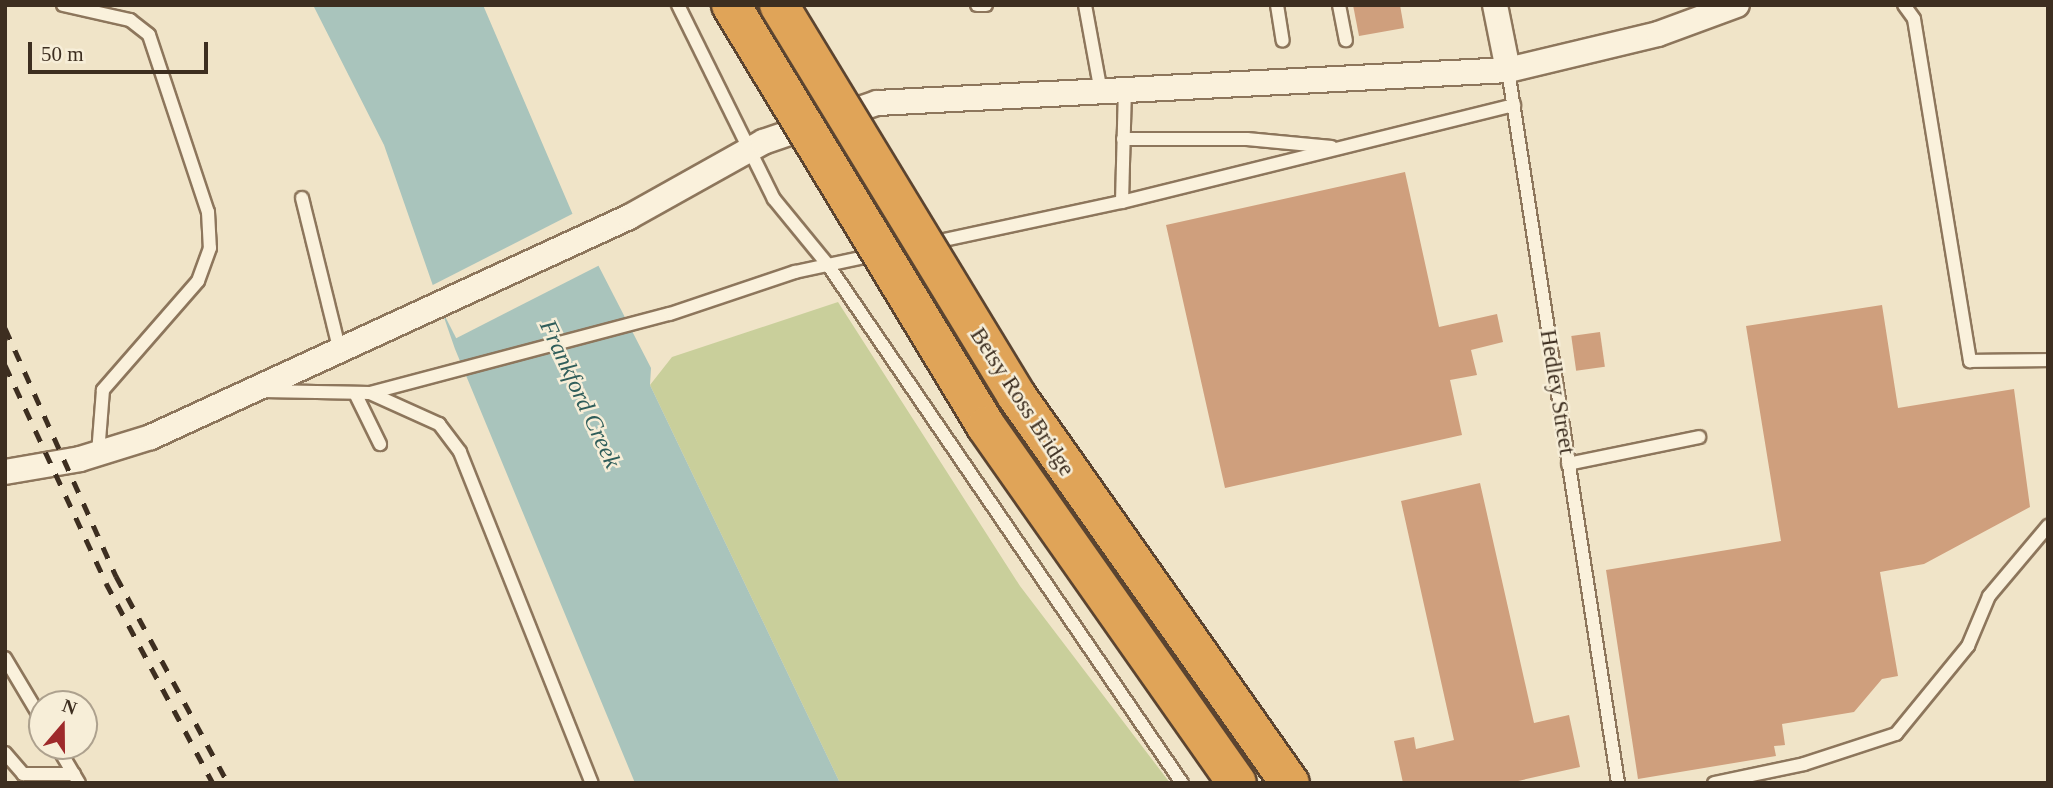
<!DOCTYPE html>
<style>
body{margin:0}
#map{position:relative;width:2053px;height:788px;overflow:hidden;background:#f0e4c8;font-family:Georgia,serif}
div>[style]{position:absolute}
.green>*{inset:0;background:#c9cf9b}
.water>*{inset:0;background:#a9c4bc}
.pier>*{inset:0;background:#f0e4c8;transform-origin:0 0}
.building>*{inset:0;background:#cf9f7d;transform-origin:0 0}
.roads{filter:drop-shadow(2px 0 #8d765c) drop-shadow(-2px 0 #8d765c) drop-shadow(0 2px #8d765c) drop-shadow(0 -2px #8d765c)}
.lane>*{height:12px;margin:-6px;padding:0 6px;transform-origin:6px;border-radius:6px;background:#faf1dc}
.street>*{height:24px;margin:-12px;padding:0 12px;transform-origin:12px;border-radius:12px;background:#faf1dc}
.rail>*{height:5px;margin-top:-2.5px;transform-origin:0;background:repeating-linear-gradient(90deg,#3d2e20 0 12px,transparent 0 24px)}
.bridges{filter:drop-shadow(2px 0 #5b4430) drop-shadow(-2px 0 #5b4430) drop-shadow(0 2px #5b4430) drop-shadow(0 -2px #5b4430)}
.highway-bridge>*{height:38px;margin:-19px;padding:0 19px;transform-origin:19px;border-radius:19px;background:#e0a458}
span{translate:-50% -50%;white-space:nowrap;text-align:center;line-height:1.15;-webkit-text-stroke:5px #f7eed8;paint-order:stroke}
.street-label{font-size:23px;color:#3d2e20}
.water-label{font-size:24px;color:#2f5d5a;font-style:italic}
.frame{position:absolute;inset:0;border:7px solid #3d2e20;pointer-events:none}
.north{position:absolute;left:28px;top:690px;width:70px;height:70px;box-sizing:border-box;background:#f7eed8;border:2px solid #ada18e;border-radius:50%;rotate:20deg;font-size:19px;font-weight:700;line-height:28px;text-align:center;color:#3d2e20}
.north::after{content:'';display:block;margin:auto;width:24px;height:32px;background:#9e2a2b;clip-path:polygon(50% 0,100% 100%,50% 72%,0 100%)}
.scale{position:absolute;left:28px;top:42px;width:180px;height:32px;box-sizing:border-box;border:4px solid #3d2e20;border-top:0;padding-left:9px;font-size:21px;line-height:24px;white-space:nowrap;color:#3d2e20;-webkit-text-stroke:5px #f7eed8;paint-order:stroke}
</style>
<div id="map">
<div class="green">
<div style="clip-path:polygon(838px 302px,1020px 586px,1170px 783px,840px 783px,650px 385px,672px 357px)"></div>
</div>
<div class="water">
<div style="clip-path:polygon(313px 5px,483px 5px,576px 222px,651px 368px,650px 385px,840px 783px,635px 783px,455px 349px,384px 145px)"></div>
</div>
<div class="pier">
<div style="left:576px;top:212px;width:58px;height:164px;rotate:63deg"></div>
</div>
<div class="building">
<div style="clip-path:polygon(1353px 5px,1400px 5px,1404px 28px,1359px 36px)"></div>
<div style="clip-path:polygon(1405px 172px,1439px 327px,1497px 314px,1503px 342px,1471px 350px,1477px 375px,1450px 380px,1462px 435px,1225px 488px,1166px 225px)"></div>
<div style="clip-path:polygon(1882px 305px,1898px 408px,2014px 389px,2030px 507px,1924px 564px,1880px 572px,1898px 676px,1882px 679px,1854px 712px,1782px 724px,1785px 745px,1774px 746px,1776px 756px,1638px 779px,1606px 570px,1781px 541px,1746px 326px)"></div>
<div style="left:1600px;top:332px;width:35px;height:29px;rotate:82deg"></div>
<div style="clip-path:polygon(1480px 483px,1534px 723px,1569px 715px,1580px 767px,1509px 783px,1403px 783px,1394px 741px,1414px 737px,1416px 749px,1454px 740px,1401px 501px)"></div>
</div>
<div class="roads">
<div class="lane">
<div style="left:63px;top:5px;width:69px;rotate:12.6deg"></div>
<div style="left:130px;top:20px;width:24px;rotate:38deg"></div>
<div style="left:149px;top:35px;width:187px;rotate:71.6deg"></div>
<div style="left:208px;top:212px;width:36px;rotate:87deg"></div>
<div style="left:210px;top:248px;width:35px;rotate:110deg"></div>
<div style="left:198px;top:281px;width:145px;rotate:131.1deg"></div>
<div style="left:103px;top:390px;width:63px;rotate:94.5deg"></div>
<div style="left:678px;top:5px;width:216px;rotate:63.7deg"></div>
<div style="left:774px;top:199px;width:85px;rotate:50.7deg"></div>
<div style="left:828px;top:265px;width:627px;rotate:55.65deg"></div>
<div style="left:977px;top:5px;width:9px"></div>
<div style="left:1085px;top:5px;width:83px;rotate:79.6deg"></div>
<div style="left:1277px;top:5px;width:36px;rotate:81deg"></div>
<div style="left:1339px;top:5px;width:36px;rotate:79deg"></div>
<div style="left:1904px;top:5px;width:17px;rotate:54deg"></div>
<div style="left:1914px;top:19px;width:347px;rotate:80.7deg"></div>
<div style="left:1970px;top:361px;width:78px;rotate:-0.7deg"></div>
<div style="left:1508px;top:70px;width:721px;rotate:81.23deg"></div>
<div style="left:1123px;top:139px;width:124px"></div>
<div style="left:1247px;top:139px;width:85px;rotate:5.4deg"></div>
<div style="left:302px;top:198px;width:158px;rotate:76.1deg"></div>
<div style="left:1122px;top:202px;width:115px;rotate:-88.5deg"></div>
<div style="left:263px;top:391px;width:107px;rotate:1.1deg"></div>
<div style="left:370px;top:393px;width:310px;rotate:-14.8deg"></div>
<div style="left:670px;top:314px;width:132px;rotate:-18.6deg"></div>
<div style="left:795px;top:272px;width:334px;rotate:-12.1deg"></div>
<div style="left:1122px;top:202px;width:404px;rotate:-13.9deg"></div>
<div style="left:355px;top:393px;width:57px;rotate:63.9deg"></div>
<div style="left:370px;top:393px;width:76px;rotate:24.2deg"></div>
<div style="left:439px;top:424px;width:35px;rotate:53deg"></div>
<div style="left:460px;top:452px;width:356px;rotate:68.3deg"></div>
<div style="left:1568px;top:464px;width:134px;rotate:-11.6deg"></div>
<div style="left:5px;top:658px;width:72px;rotate:59.2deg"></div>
<div style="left:57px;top:746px;width:43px;rotate:59.3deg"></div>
<div style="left:5px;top:753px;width:28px;rotate:49deg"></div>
<div style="left:23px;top:774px;width:51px"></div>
<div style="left:1714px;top:783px;width:92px;rotate:-11.9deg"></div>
<div style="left:1804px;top:764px;width:97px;rotate:-18.1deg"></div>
<div style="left:1896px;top:734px;width:114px;rotate:-50.7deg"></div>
<div style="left:1968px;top:646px;width:54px;rotate:-67.2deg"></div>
<div style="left:1989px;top:596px;width:92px;rotate:-49.9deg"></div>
</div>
<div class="street">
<div style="left:1495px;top:5px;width:66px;rotate:78.7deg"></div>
<div style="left:5px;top:472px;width:76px;rotate:-9.8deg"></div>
<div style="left:80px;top:459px;width:74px;rotate:-17.2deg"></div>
<div style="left:151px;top:437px;width:526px;rotate:-24.71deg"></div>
<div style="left:629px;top:217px;width:154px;rotate:-29.2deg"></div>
<div style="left:763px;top:142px;width:120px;rotate:-18.9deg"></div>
<div style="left:877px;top:103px;width:632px;rotate:-2.99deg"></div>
<div style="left:1508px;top:70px;width:154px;rotate:-13.5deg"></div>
<div style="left:1658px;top:34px;width:84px;rotate:-20.2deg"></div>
</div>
</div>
<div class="rail">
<div style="left:5px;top:328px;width:272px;rotate:65.9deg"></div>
<div style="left:116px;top:576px;width:235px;rotate:61.6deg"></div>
<div style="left:5px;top:365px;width:240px;rotate:65.1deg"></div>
<div style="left:106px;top:583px;width:227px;rotate:61.9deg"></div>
</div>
<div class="bridges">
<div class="highway-bridge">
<div style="left:731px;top:5px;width:492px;rotate:58.8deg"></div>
<div style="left:986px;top:426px;width:436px;rotate:54.9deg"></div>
<div style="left:779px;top:5px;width:456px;rotate:58.7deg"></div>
<div style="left:1016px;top:395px;width:475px;rotate:54.8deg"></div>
</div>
</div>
<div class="street-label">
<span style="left:1557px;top:392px;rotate:81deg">Hedley Street</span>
<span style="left:1022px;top:402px;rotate:57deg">Betsy Ross Bridge</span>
</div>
<div class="water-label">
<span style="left:580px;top:394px;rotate:65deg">Frankford Creek</span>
</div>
<div class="frame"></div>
<div class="north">N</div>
<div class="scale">50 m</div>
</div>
